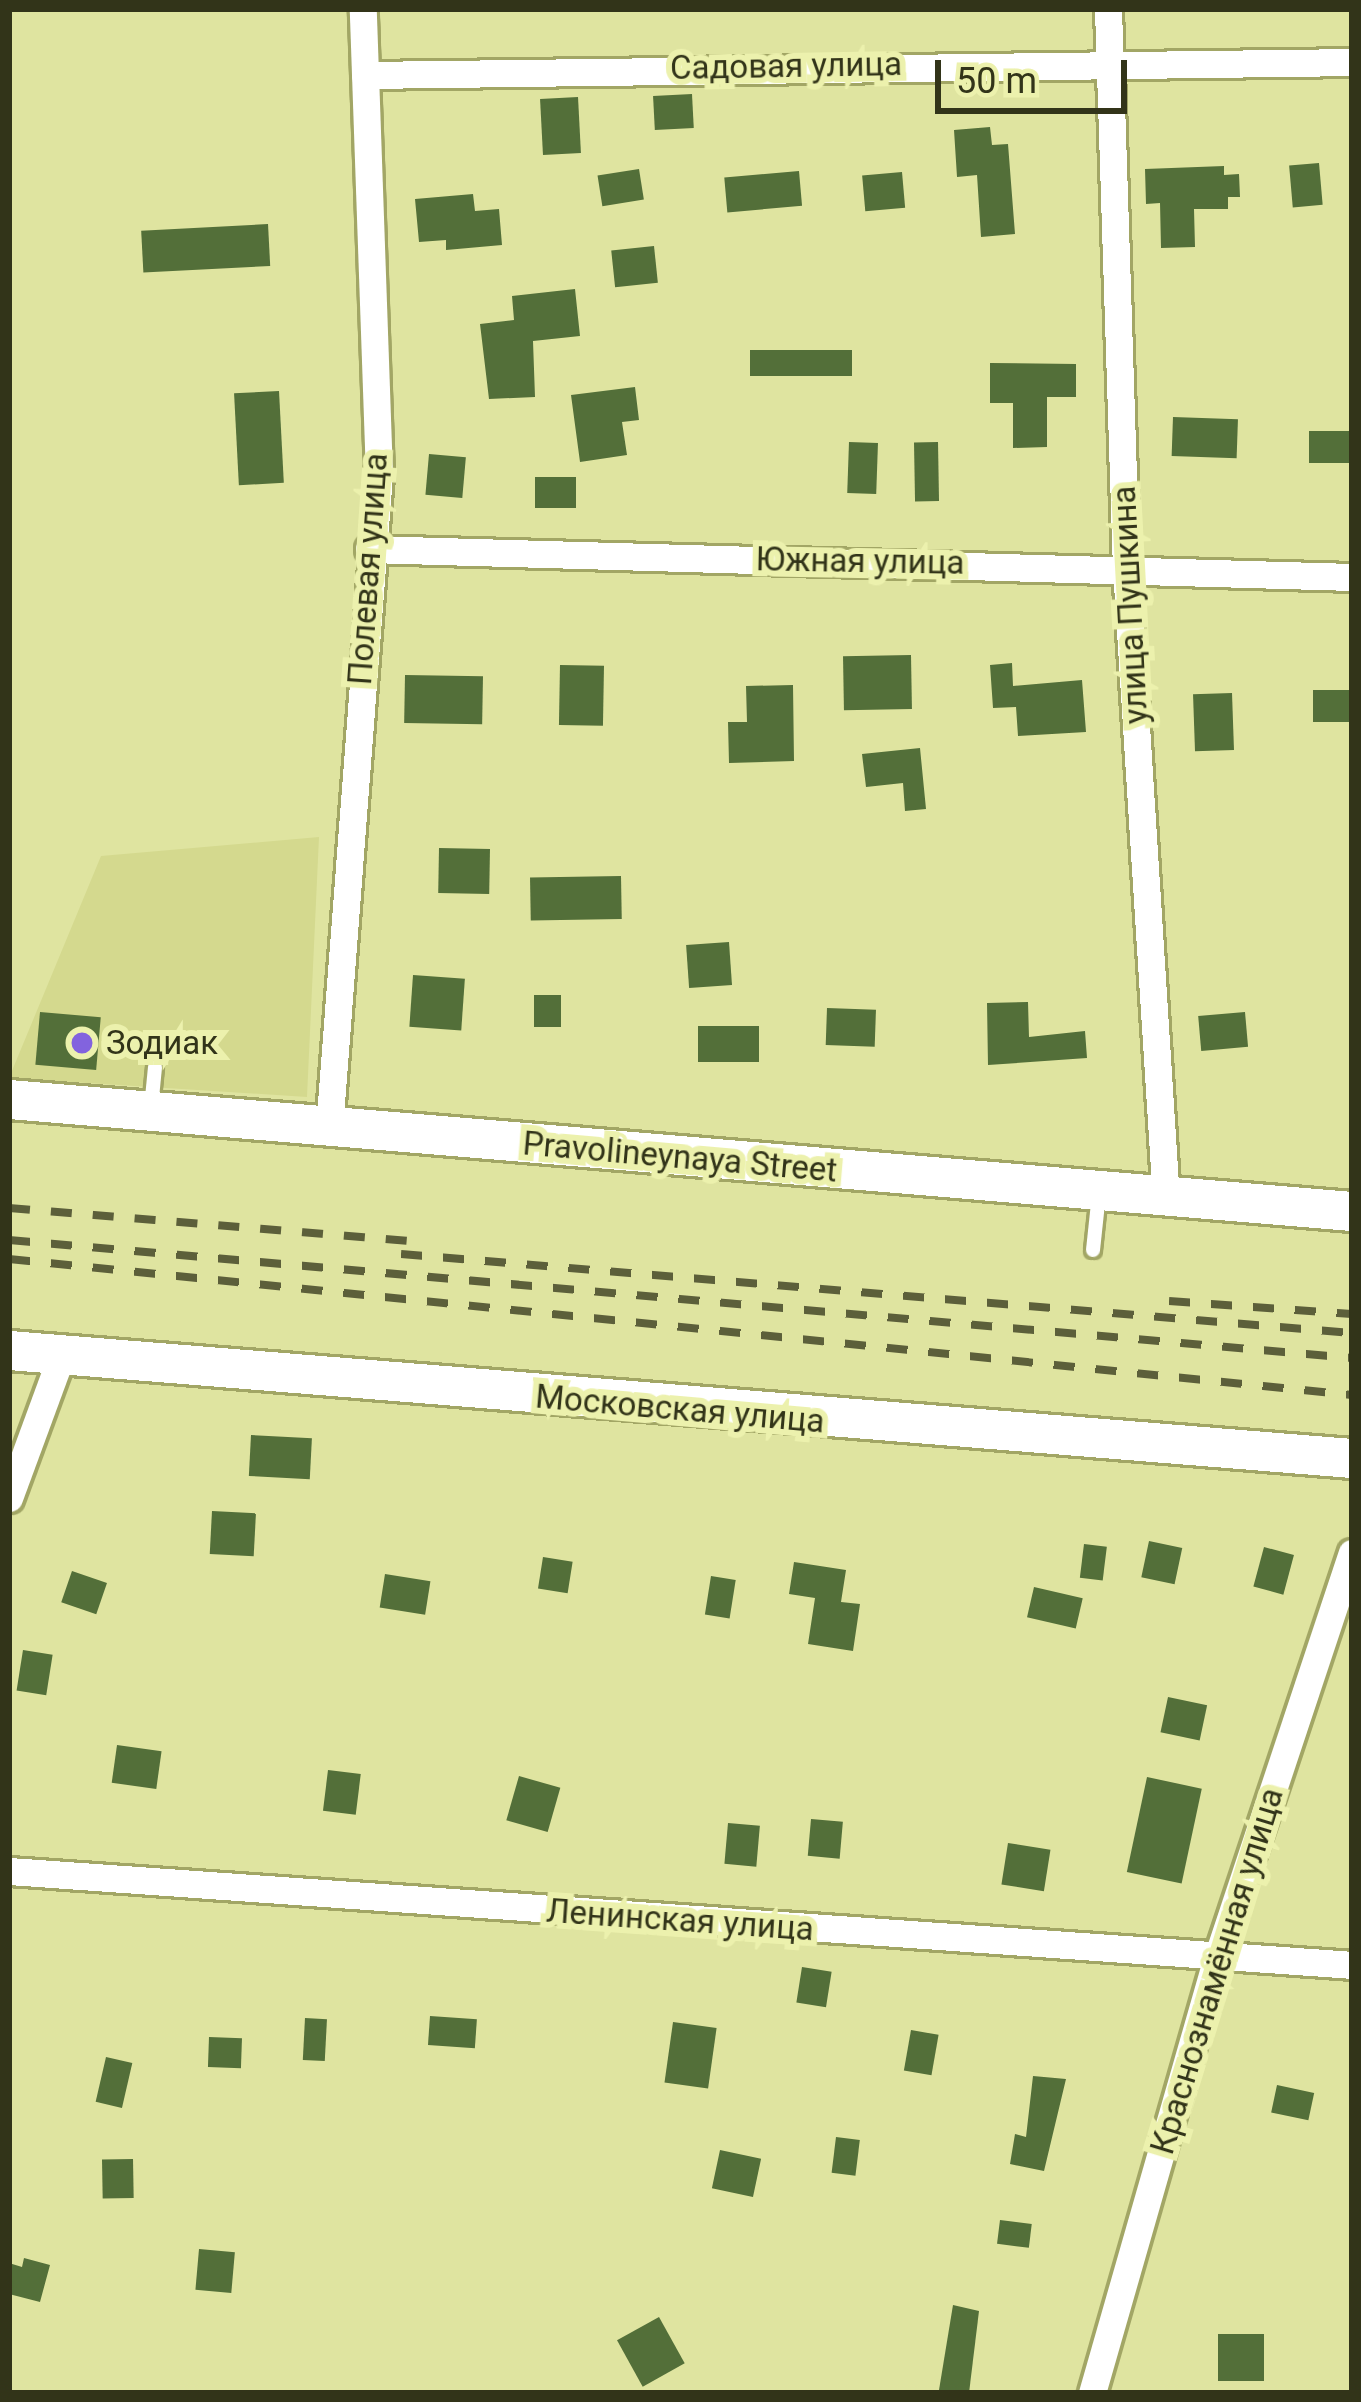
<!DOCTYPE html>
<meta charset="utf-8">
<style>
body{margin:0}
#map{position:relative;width:1361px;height:2402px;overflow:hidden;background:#dfe4a0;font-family:Roboto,sans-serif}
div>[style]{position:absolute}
.built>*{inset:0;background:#d4d98e}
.building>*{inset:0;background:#536f39;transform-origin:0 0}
.roads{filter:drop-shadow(3px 0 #a2a665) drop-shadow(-3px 0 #a2a665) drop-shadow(0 3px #a2a665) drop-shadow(0 -3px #a2a665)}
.service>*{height:14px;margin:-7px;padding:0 7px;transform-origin:7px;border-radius:7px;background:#fff}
.minor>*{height:27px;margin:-13.5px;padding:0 13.5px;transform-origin:13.5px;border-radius:13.5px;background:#fff}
.secondary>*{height:39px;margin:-19.5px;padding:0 19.5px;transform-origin:19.5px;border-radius:19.5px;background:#fff}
.rail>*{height:8px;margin-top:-4px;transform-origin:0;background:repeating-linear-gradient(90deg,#5c5f3a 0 21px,transparent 0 42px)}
.dots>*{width:33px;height:33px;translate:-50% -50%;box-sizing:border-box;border:6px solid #ecf1ad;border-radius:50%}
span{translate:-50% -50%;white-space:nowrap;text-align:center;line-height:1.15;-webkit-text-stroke:12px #ecf1ad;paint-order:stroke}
.street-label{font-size:33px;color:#323419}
.poi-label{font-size:33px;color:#323419}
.left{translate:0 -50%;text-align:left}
.frame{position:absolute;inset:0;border:12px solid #323419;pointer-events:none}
.scale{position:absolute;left:935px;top:60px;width:192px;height:54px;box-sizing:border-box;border:6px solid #323419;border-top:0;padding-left:15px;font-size:36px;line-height:42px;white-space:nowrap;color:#323419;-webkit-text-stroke:9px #ecf1ad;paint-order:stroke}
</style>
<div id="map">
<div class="built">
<div style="clip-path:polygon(319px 837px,307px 1097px,9px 1078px,101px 856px)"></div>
</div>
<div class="building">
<div style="left:692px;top:94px;width:34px;height:39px;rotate:87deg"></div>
<div style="left:578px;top:97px;width:56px;height:38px;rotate:87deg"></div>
<div style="clip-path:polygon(990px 127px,992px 145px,1008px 144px,1015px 234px,981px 237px,977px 175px,957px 177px,954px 130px)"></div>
<div style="left:1319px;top:163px;width:42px;height:30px;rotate:85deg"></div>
<div style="clip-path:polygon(1224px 166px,1224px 175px,1239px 174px,1240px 197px,1228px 197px,1228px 209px,1194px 209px,1195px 247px,1161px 248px,1160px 203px,1146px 204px,1145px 169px)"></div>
<div style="left:639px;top:169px;width:31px;height:42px;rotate:81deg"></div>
<div style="left:799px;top:171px;width:35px;height:75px;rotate:85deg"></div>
<div style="left:902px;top:172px;width:36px;height:40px;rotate:85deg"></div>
<div style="clip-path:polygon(473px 194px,475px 211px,499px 209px,502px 245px,446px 250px,446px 240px,419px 242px,415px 199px)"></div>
<div style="left:268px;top:224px;width:42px;height:127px;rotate:87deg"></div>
<div style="left:654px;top:246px;width:37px;height:43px;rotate:84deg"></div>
<div style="clip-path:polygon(575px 289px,580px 336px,533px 341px,535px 397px,489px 399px,480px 324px,514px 320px,512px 296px)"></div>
<div style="left:852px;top:350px;width:26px;height:102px;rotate:90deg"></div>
<div style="clip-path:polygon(990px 363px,1076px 364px,1076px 397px,1047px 397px,1047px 447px,1013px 448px,1013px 403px,990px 403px)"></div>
<div style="clip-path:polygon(635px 387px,639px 420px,622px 422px,627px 455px,580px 462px,571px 395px)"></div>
<div style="left:279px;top:391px;width:92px;height:45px;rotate:87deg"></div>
<div style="left:1173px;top:417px;width:65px;height:39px;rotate:2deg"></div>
<div style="left:1352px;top:431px;width:32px;height:43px;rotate:90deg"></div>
<div style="left:849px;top:442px;width:29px;height:51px;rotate:2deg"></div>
<div style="left:938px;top:442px;width:59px;height:24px;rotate:89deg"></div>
<div style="left:429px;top:454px;width:37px;height:41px;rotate:5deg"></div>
<div style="left:535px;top:477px;width:41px;height:31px"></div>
<div style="left:911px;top:655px;width:54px;height:68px;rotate:89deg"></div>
<div style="clip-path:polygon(1012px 663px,1013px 686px,1082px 680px,1086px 732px,1018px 736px,1016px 707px,993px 708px,990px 665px)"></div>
<div style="left:560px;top:665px;width:44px;height:60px;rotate:1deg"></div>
<div style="left:405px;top:675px;width:78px;height:48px;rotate:1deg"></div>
<div style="clip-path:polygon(793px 685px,794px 761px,729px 763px,728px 722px,747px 722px,746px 686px)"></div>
<div style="left:1313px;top:690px;width:39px;height:32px"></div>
<div style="left:1232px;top:693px;width:57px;height:39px;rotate:88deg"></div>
<div style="clip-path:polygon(920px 748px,926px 809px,905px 811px,903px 783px,866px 787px,862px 754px)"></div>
<div style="left:439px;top:848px;width:51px;height:45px;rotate:1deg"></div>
<div style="left:621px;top:876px;width:43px;height:91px;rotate:89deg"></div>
<div style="left:729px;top:942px;width:43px;height:43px;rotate:86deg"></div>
<div style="left:413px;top:975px;width:52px;height:52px;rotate:4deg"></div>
<div style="left:534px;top:995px;width:27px;height:32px"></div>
<div style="clip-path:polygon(1028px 1002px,1029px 1037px,1085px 1031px,1087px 1058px,988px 1065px,987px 1003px)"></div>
<div style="left:827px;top:1008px;width:49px;height:37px;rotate:2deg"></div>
<div style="left:40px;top:1012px;width:61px;height:53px;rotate:5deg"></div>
<div style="left:1245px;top:1012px;width:35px;height:47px;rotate:85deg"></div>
<div style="left:698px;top:1026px;width:61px;height:36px"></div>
<div style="left:251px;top:1435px;width:61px;height:41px;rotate:3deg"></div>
<div style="left:212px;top:1511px;width:44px;height:43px;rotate:3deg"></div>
<div style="left:1149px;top:1541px;width:34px;height:37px;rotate:12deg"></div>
<div style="left:1084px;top:1544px;width:23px;height:34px;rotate:7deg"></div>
<div style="left:1264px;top:1547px;width:31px;height:41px;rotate:15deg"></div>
<div style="left:543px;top:1557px;width:30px;height:32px;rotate:9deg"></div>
<div style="clip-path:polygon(794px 1562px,846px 1570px,841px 1602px,860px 1604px,853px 1651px,808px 1644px,815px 1598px,789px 1594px)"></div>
<div style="left:72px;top:1571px;width:37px;height:33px;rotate:19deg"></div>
<div style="left:385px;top:1574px;width:46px;height:34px;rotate:9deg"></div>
<div style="left:711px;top:1576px;width:25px;height:39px;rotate:9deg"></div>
<div style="left:1034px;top:1587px;width:50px;height:31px;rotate:13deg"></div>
<div style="left:23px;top:1650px;width:30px;height:41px;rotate:9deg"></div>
<div style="left:1168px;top:1697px;width:40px;height:36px;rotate:12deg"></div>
<div style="left:117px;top:1745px;width:45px;height:38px;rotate:8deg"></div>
<div style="left:328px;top:1770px;width:33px;height:41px;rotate:7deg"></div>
<div style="left:519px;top:1776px;width:43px;height:46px;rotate:16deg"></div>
<div style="left:1147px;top:1777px;width:56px;height:97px;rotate:12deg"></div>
<div style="left:811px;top:1819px;width:32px;height:37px;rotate:5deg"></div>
<div style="left:728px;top:1823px;width:32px;height:41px;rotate:5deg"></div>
<div style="left:1008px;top:1843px;width:43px;height:42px;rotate:9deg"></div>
<div style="left:802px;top:1967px;width:30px;height:36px;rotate:9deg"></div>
<div style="left:430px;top:2016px;width:47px;height:29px;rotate:4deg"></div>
<div style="left:305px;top:2018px;width:22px;height:42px;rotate:3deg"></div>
<div style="left:673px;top:2022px;width:44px;height:61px;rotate:8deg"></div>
<div style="left:911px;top:2030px;width:28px;height:41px;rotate:10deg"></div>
<div style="left:209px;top:2037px;width:33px;height:30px;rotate:2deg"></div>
<div style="left:106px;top:2057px;width:27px;height:46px;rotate:13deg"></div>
<div style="clip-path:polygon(1033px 2076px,1066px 2079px,1044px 2171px,1010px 2164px,1015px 2134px,1026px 2137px)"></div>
<div style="left:1277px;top:2085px;width:38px;height:28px;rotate:12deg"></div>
<div style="left:836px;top:2137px;width:24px;height:36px;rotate:7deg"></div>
<div style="left:720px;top:2150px;width:42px;height:39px;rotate:12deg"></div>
<div style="left:133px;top:2159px;width:39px;height:31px;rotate:89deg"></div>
<div style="left:1000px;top:2220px;width:32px;height:24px;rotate:7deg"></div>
<div style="left:199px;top:2249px;width:36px;height:41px;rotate:5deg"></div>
<div style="clip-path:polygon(24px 2258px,50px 2265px,40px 2302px,9px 2294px,9px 2263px,22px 2267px)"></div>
<div style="clip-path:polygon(953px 2305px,979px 2311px,969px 2393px,939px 2390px)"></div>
<div style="left:659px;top:2317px;width:53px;height:48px;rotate:61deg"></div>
<div style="left:1218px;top:2334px;width:46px;height:47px"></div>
</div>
<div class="roads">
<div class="service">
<div style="left:151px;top:1108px;width:41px;rotate:-84.4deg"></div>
<div style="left:1093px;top:1250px;width:56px;rotate:-83.9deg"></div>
</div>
<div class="minor">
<div style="left:1108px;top:9px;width:559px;rotate:88.16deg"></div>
<div style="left:1126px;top:568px;width:633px;rotate:86.38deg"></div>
<div style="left:365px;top:75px;width:987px;rotate:-0.75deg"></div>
<div style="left:369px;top:549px;width:983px;rotate:1.63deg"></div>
<div style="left:329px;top:1129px;width:656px;rotate:-85.63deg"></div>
<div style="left:379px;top:475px;width:466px;rotate:-92deg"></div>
<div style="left:9px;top:1498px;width:153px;rotate:-69.8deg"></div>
<div style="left:9px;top:1871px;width:1346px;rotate:4deg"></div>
<div style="left:1092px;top:2393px;width:449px;rotate:-74deg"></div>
<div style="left:1216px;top:1961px;width:430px;rotate:-71.6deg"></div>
</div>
<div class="secondary">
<div style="left:9px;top:1099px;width:1348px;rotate:4.77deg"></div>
<div style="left:9px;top:1350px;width:1347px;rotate:4.6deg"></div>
</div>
</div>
<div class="rail">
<div style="left:9px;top:1208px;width:414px;rotate:4.7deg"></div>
<div style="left:9px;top:1240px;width:1348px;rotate:5.02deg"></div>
<div style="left:401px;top:1254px;width:954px;rotate:4.75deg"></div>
<div style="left:9px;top:1259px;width:1350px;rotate:5.78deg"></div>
<div style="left:1169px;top:1301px;width:183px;rotate:4.1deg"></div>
</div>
<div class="dots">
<div style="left:82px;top:1043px;background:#8263de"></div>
</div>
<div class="street-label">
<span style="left:786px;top:66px;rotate:-1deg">Садовая улица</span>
<span style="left:860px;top:561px;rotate:1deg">Южная улица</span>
<span style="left:368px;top:569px;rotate:-86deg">Полевая улица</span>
<span style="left:1130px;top:605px;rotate:-93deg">улица Пушкина</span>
<span style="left:680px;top:1157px;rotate:5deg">Pravolineynaya Street</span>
<span style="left:680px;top:1409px;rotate:5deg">Московская улица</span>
<span style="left:680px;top:1920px;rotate:4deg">Ленинская улица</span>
<span style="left:1217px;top:1971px;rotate:-73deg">Краснознамённая улица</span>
</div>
<div class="poi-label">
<span class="left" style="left:106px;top:1043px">Зодиак</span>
</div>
<div class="frame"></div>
<div class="scale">50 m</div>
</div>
